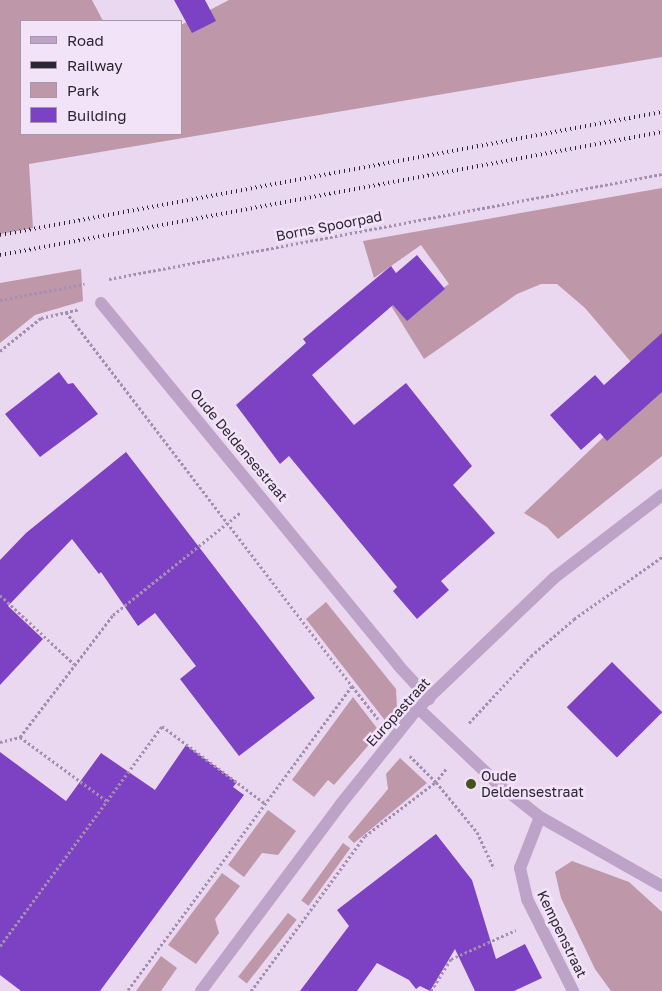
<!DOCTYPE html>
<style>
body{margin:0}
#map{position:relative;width:662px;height:991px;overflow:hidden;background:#ead7f0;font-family:"Golos Text",sans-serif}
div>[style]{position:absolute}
.green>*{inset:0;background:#be97a9;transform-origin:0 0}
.building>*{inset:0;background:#7d41c4;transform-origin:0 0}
.path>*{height:3px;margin-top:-1.5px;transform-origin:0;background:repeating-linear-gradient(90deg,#a68eb3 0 2.5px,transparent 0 5px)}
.minor>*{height:12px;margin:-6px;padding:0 6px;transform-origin:6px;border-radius:6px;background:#bca3c7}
.tertiary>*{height:12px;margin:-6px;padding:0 6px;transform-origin:6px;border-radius:6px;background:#bca3c7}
.rail>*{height:4px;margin-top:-2px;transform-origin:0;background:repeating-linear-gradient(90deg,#2c2533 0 1px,transparent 0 5px)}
.dots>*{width:14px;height:14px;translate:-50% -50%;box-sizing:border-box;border:2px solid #f3e3f8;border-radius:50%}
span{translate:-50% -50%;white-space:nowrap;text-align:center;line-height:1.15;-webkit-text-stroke:5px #f3e3f8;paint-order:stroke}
.street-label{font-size:14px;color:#2c2533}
.poi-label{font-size:14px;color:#2c2533}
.left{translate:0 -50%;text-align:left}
.legend{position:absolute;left:20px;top:20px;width:162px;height:115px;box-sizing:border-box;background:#f3e3f8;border:1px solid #a397a9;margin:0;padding:6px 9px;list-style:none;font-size:15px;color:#2c2533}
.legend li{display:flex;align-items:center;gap:10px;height:25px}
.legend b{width:25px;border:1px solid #a397a9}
</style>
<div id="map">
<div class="green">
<div style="clip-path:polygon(0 0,92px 0,103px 21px,21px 21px,21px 134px,181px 134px,181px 25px,229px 0,662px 0,662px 57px,29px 164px,33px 228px,0 234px)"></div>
<div style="clip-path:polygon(662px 188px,662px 456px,558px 539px,547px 527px,524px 513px,654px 389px,585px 308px,557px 284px,541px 284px,517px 294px,424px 359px,385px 296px,405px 315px,449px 284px,421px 245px,374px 278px,363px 241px)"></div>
<div style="clip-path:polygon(81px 269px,83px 301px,35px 315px,0 343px,0 283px)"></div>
<div style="clip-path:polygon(326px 602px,396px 689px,397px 708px,387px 723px,306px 619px)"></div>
<div style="clip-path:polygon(353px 697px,380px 732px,334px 785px,328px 780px,314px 797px,292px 780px)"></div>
<div style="clip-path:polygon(400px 758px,427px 783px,354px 843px,348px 837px,388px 789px,386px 774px)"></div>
<div style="clip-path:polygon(268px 810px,296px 831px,278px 855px,262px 853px,244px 877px,228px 865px)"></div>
<div style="left:343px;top:843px;width:9px;height:71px;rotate:36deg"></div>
<div style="clip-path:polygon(572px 861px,629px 882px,662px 912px,662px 991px,611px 991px,595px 969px,561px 898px,555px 872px)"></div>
<div style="clip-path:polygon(222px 873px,240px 886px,215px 919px,219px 933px,196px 964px,168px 945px)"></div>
<div style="left:288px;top:913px;width:11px;height:81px;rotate:38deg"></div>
<div style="clip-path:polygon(161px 956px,177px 968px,161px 991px,136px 991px)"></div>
</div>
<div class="building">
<div style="clip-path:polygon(174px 0,205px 0,216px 21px,192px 33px)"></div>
<div style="clip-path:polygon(417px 255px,445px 289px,407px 321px,393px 305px,312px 375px,354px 425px,406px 383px,472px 466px,453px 485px,495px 533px,441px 581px,449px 590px,417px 619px,393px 591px,397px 587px,289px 456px,280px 464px,236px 405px,306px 343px,303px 339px,391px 266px,396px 273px)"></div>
<div style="clip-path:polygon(662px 333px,662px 392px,607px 441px,600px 433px,581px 450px,550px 415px,595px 375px,604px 385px)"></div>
<div style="clip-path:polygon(59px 372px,68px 384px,73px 383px,98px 414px,40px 457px,5px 414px)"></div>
<div style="clip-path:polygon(126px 452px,315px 698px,239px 756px,180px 679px,196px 666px,155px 613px,138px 626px,101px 572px,99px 574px,72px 539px,8px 606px,43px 639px,0 685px,0 560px,26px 533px)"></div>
<div style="left:612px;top:662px;width:71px;height:64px;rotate:45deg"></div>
<div style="clip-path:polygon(186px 745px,237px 782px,233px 787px,244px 795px,100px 991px,21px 991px,0 975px,0 752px,66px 801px,101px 753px,155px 790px)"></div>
<div style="clip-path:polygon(436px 834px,472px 880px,496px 959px,525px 944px,542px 978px,514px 991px,475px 991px,455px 949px,430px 991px,420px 986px,416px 989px,409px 980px,377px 963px,357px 991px,300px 991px,349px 926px,337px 910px)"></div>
</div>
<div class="path">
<div style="left:109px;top:279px;width:563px;rotate:-10.75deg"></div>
<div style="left:0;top:300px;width:86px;rotate:-10.7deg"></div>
<div style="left:66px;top:312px;width:471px;rotate:52.6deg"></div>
<div style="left:352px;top:686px;width:379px;rotate:126.4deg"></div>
<div style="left:0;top:351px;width:53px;rotate:-38.8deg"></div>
<div style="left:41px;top:318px;width:39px;rotate:-13deg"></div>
<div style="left:0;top:595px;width:101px;rotate:43deg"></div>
<div style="left:352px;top:686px;width:42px;rotate:51.8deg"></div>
<div style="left:469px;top:723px;width:91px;rotate:-47.2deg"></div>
<div style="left:531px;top:656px;width:57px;rotate:-40.7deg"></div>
<div style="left:574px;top:619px;width:108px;rotate:-35.2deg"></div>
<div style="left:20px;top:737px;width:108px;rotate:36.3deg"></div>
<div style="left:0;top:742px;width:21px;rotate:-14deg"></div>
<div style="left:20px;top:737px;width:153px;rotate:-52.7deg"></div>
<div style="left:113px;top:615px;width:164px;rotate:-38.8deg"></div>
<div style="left:446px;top:769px;width:16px;rotate:128deg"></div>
<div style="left:436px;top:782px;width:65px;rotate:50.6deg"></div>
<div style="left:477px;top:832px;width:40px;rotate:65deg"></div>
<div style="left:0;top:946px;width:273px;rotate:-53.6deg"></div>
<div style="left:162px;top:726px;width:130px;rotate:36.9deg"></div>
<div style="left:251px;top:991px;width:192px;rotate:-53.7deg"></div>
<div style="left:365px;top:836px;width:89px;rotate:-37.3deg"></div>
<div style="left:436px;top:782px;width:37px;rotate:-135deg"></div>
<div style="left:431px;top:991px;width:38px;rotate:-58deg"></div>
<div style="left:451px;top:959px;width:71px;rotate:-24deg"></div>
</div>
<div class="minor">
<div style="left:101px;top:303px;width:468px;rotate:50.6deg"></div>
<div style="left:398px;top:665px;width:46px;rotate:47.6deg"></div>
<div style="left:418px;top:708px;width:109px;rotate:43.5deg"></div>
<div style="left:497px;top:783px;width:55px;rotate:38.3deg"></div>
<div style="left:540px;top:817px;width:55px;rotate:111.4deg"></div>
<div style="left:520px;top:868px;width:32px;rotate:77deg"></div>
<div style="left:527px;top:899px;width:103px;rotate:63.4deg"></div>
<div style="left:540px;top:817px;width:140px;rotate:29.5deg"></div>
</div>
<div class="tertiary">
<div style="left:201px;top:991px;width:232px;rotate:-53.2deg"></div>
<div style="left:340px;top:805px;width:124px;rotate:-51.2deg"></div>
<div style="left:418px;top:708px;width:188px;rotate:-43.7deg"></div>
<div style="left:554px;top:578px;width:136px;rotate:-37.5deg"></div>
</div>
<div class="rail">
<div style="left:0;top:235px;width:673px;rotate:-10.53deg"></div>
<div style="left:0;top:255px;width:673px;rotate:-10.53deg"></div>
</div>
<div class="dots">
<div style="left:471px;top:784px;background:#43531c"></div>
</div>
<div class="street-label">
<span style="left:329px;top:226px;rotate:-11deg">Borns Spoorpad</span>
<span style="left:239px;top:445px;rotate:50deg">Oude Deldensestraat</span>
<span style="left:398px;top:712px;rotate:-48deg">Europastraat</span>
<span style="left:562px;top:934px;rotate:64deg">Kempenstraat</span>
</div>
<div class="poi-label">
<span class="left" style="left:481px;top:784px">Oude<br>Deldensestraat</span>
</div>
<ul class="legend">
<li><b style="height:6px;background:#bca3c7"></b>Road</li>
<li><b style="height:6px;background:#2c2533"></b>Railway</li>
<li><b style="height:14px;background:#be97a9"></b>Park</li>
<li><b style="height:14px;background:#7d41c4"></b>Building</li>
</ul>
</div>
